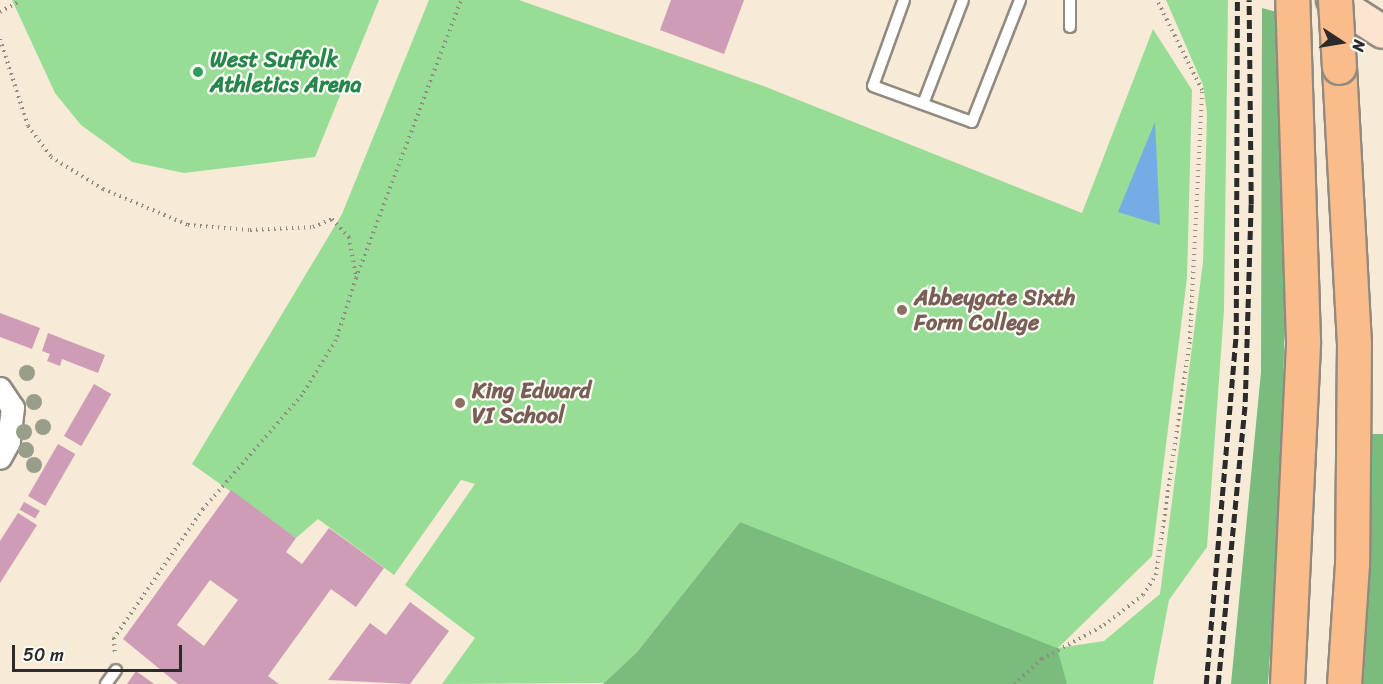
<!DOCTYPE html>
<style>
body{margin:0}
#map{position:relative;width:1383px;height:684px;overflow:hidden;background:#f7ead6;font-family:Sriracha,sans-serif}
div>[style]{position:absolute}
.green>*{inset:0;background:#98dd95}
.forest>*{inset:0;background:#7abc7e}
.water>*{inset:0;background:#73ade3}
.building>*{inset:0;background:#cf9cb7;transform-origin:0 0}
.path>*{height:4px;margin-top:-2px;transform-origin:0;background:repeating-linear-gradient(90deg,#918a80 0 1.5px,transparent 0 6px)}
.roads{filter:drop-shadow(2px 0 #918a80) drop-shadow(-2px 0 #918a80) drop-shadow(0 2px #918a80) drop-shadow(0 -2px #918a80)}
.lane>*{height:10px;margin:-5px;padding:0 5px;transform-origin:5px;border-radius:5px;background:#fff}
.street>*{height:22px;margin:-11px;padding:0 11px;transform-origin:11px;border-radius:11px;background:#fff}
.secondary>*{height:32px;margin:-16px;padding:0 16px;transform-origin:16px;border-radius:16px;background:#fde4d1}
.highway>*{height:33px;margin:-16.5px;padding:0 16.5px;transform-origin:16.5px;border-radius:16.5px;background:#fabc8b}
.rail>*{height:4.5px;margin-top:-2.25px;transform-origin:0;background:repeating-linear-gradient(90deg,#2b2b2b 0 9px,transparent 0 13.5px)}
.bridges{filter:drop-shadow(2px 0 #918a80) drop-shadow(-2px 0 #918a80) drop-shadow(0 2px #918a80) drop-shadow(0 -2px #918a80)}
.highway-bridge>*{height:33px;margin:-16.5px;padding:0 16.5px;transform-origin:16.5px;border-radius:16.5px;background:#fabc8b}
.trees>*{width:16px;height:16px;margin:-8px;border-radius:50%;background:#999e8a}
.dots>*{width:16px;height:16px;translate:-50% -50%;box-sizing:border-box;border:3px solid #fdfcf7;border-radius:50%}
span{translate:-50% -50%;white-space:nowrap;text-align:center;line-height:1.15;-webkit-text-stroke:4.5px #fdfcf7;paint-order:stroke}
.leisure-label{font-size:22px;color:#27864d;font-weight:700}
.left{translate:0 -50%;text-align:left}
.education-label{font-size:22px;color:#785e54;font-weight:700}
.north{position:absolute;left:1311px;top:12px;width:60px;height:60px;-webkit-text-stroke:4px #fdfcf7;paint-order:stroke;rotate:102deg;font-size:16px;font-weight:700;line-height:24px;text-align:center;color:#2b2b2b}
.north::after{content:'';display:block;margin:auto;width:21px;height:27px;background:#2b2b2b;clip-path:polygon(50% 0,100% 100%,50% 72%,0 100%)}
.scale{position:absolute;left:12px;top:645px;width:170px;height:27px;box-sizing:border-box;border:3px solid #2b2b2b;border-top:0;padding-left:8px;font-size:18px;line-height:21px;white-space:nowrap;color:#2b2b2b;-webkit-text-stroke:4px #fdfcf7;paint-order:stroke}
</style>
<div id="map">
<div class="green">
<div style="clip-path:polygon(12px 0,379px 0,315px 157px,184px 173px,132px 162px,81px 125px,55px 93px)"></div>
<div style="clip-path:polygon(429px 0,519px 0,766px 87px,1082px 213px,1153px 29px,1192px 90px,1187px 278px,1152px 556px,1058px 648px,1104px 641px,1160px 594px,1203px 262px,1207px 113px,1203px 85px,1166px 0,1228px 0,1224px 310px,1207px 547px,1169px 600px,1153px 684px,719px 684px,796px 546px,740px 522px,637px 652px,604px 683px,442px 684px,475px 638px,405px 585px,475px 484px,461px 480px,394px 575px,318px 519px,296px 538px,192px 464px,342px 214px)"></div>
</div>
<div class="forest">
<div style="clip-path:polygon(1262px 8px,1277px 12px,1285px 304px,1281px 491px,1268px 684px,1231px 684px,1261px 372px)"></div>
<div style="clip-path:polygon(1372px 434px,1383px 434px,1383px 684px,1358px 684px)"></div>
<div style="clip-path:polygon(740px 522px,1057px 648px,1067px 684px,603px 684px,637px 652px)"></div>
</div>
<div class="water">
<div style="clip-path:polygon(1155px 122px,1160px 225px,1118px 212px)"></div>
</div>
<div class="building">
<div style="clip-path:polygon(671px 0,744px 0,724px 54px,660px 30px)"></div>
<div style="clip-path:polygon(0 313px,40px 328px,32px 349px,0 337px)"></div>
<div style="clip-path:polygon(48px 333px,105px 355px,98px 373px,62px 359px,60px 366px,47px 361px,50px 354px,42px 351px)"></div>
<div style="left:94px;top:384px;width:20px;height:60px;rotate:30deg"></div>
<div style="left:58px;top:444px;width:20px;height:60px;rotate:30deg"></div>
<div style="clip-path:polygon(evenodd,231px 490px,296px 538px,286px 552px,302px 564px,329px 528px,384px 568px,356px 607px,331px 589px,268px 676px,279px 684px,178px 684px,123px 639px,231px 490px,210px 580px,238px 600px,204px 646px,177px 625px,210px 580px)"></div>
<div style="left:24px;top:502px;width:18px;height:9px;rotate:29deg"></div>
<div style="clip-path:polygon(18px 513px,37px 525px,0 583px,0 541px)"></div>
<div style="clip-path:polygon(410px 602px,449px 631px,410px 684px,328px 680px,370px 623px,386px 635px)"></div>
<div style="clip-path:polygon(136px 671px,154px 684px,127px 684px)"></div>
</div>
<div class="path">
<div style="left:0;top:12px;width:23px;rotate:-29deg"></div>
<div style="left:0;top:39px;width:91px;rotate:72.2deg"></div>
<div style="left:28px;top:126px;width:39px;rotate:53deg"></div>
<div style="left:51px;top:157px;width:61px;rotate:31.6deg"></div>
<div style="left:103px;top:189px;width:92px;rotate:23deg"></div>
<div style="left:188px;top:225px;width:62px;rotate:4.6deg"></div>
<div style="left:250px;top:230px;width:63px;rotate:-2.7deg"></div>
<div style="left:313px;top:227px;width:21px;rotate:-23deg"></div>
<div style="left:332px;top:219px;width:25px;rotate:47deg"></div>
<div style="left:349px;top:237px;width:42px;rotate:80.3deg"></div>
<div style="left:356px;top:278px;width:65px;rotate:107.9deg"></div>
<div style="left:336px;top:340px;width:65px;rotate:121.7deg"></div>
<div style="left:302px;top:395px;width:151px;rotate:131deg"></div>
<div style="left:203px;top:509px;width:157px;rotate:124.6deg"></div>
<div style="left:114px;top:638px;width:17px;rotate:87deg"></div>
<div style="left:356px;top:278px;width:297px;rotate:-69.3deg"></div>
<div style="left:1014px;top:684px;width:38px;rotate:-42deg"></div>
<div style="left:1042px;top:659px;width:71px;rotate:-28.7deg"></div>
<div style="left:1104px;top:625px;width:49px;rotate:-37.6deg"></div>
<div style="left:1143px;top:595px;width:24px;rotate:-57deg"></div>
<div style="left:1156px;top:575px;width:238px;rotate:-81.8deg"></div>
<div style="left:1190px;top:339px;width:249px;rotate:-87.2deg"></div>
<div style="left:1202px;top:90px;width:101px;rotate:-116.6deg"></div>
</div>
<div class="roads">
<div class="lane">
<div style="left:904px;top:0;width:91px;rotate:109.8deg"></div>
<div style="left:873px;top:86px;width:105px;rotate:20deg"></div>
<div style="left:972px;top:122px;width:131px;rotate:-68.5deg"></div>
<div style="left:1070px;top:0;width:27px;rotate:90deg"></div>
<div style="left:923px;top:104px;width:111px;rotate:-69deg"></div>
<div style="left:106px;top:684px;width:17px;rotate:-54deg"></div>
</div>
<div class="street">
<div style="left:0;top:389px;width:23px;rotate:56deg"></div>
<div style="left:13px;top:408px;width:34px;rotate:97deg"></div>
<div style="left:9px;top:442px;width:18px;rotate:119deg"></div>
</div>
<div class="secondary">
<div style="left:1333px;top:0;width:59px;rotate:32.6deg"></div>
</div>
<div class="highway">
<div style="left:1339px;top:67px;width:276px;rotate:86.9deg"></div>
<div style="left:1354px;top:343px;width:221px;rotate:90.5deg"></div>
<div style="left:1352px;top:564px;width:120px;rotate:93.8deg"></div>
<div style="left:1287px;top:684px;width:343px;rotate:-87.3deg"></div>
<div style="left:1303px;top:341px;width:341px;rotate:-91.8deg"></div>
</div>
</div>
<div class="rail">
<div style="left:1206px;top:684px;width:350px;rotate:-85.1deg"></div>
<div style="left:1236px;top:335px;width:335px;rotate:-89.8deg"></div>
<div style="left:1218px;top:684px;width:283px;rotate:-84.5deg"></div>
<div style="left:1245px;top:402px;width:198px;rotate:-88.3deg"></div>
<div style="left:1251px;top:204px;width:204px;rotate:-90.6deg"></div>
</div>
<div class="bridges">
<div class="highway-bridge">
<div style="left:1335px;top:0;width:67px;rotate:86.6deg"></div>
</div>
</div>
<div class="trees">
<div style="left:27px;top:373px"></div>
<div style="left:34px;top:402px"></div>
<div style="left:43px;top:427px"></div>
<div style="left:24px;top:432px"></div>
<div style="left:26px;top:450px"></div>
<div style="left:34px;top:465px"></div>
</div>
<div class="dots">
<div style="left:198px;top:72px;background:#2e9e5b"></div>
<div style="left:902px;top:310px;background:#8d6e63"></div>
<div style="left:460px;top:403px;background:#8d6e63"></div>
</div>
<div class="leisure-label">
<span class="left" style="left:210px;top:72px">West Suffolk<br>Athletics Arena</span>
</div>
<div class="education-label">
<span class="left" style="left:914px;top:310px">Abbeygate Sixth<br>Form College</span>
<span class="left" style="left:472px;top:403px">King Edward<br>VI School</span>
</div>
<div class="north">N</div>
<div class="scale">50 m</div>
</div>
